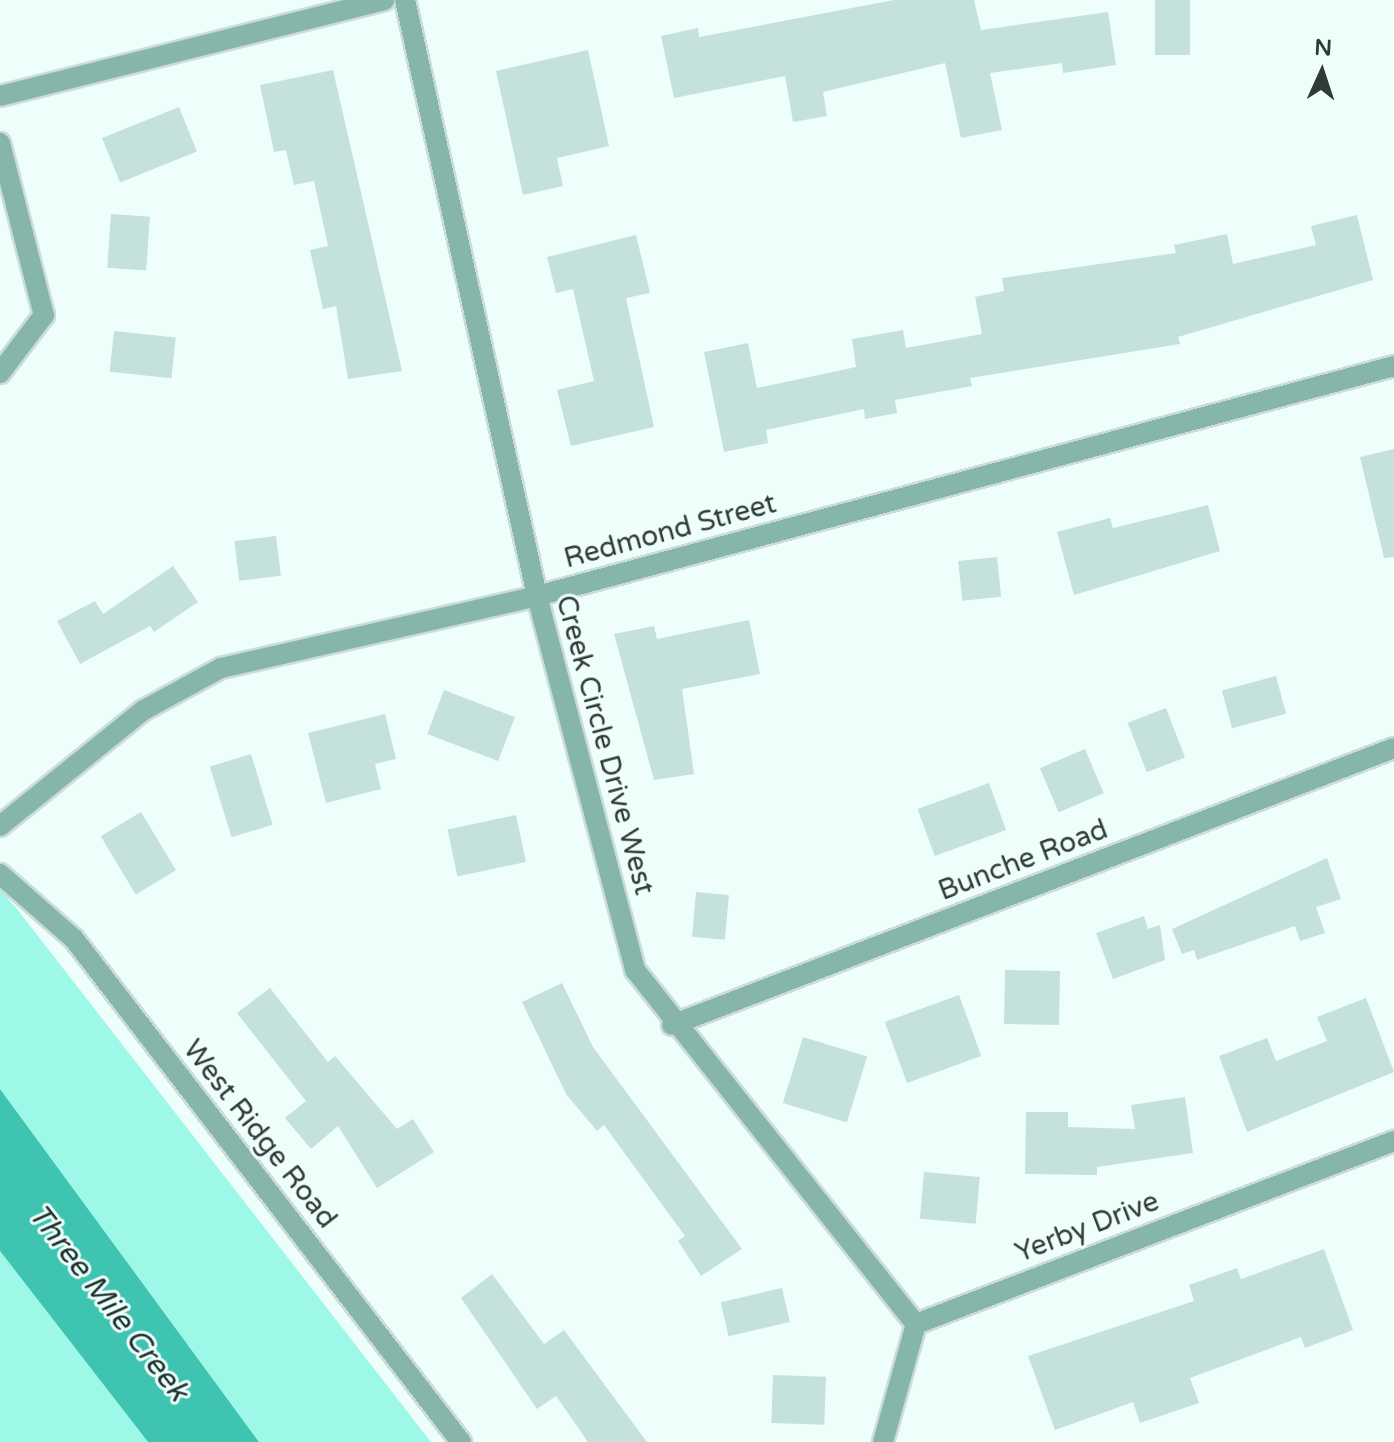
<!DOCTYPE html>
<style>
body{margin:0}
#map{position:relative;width:1394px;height:1442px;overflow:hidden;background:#eefffb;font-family:"Varela Round",sans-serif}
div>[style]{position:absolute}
.green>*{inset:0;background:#9ef8e8}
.water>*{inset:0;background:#3ec4b1}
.building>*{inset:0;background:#c5e1db;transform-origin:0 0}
.roads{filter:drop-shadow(2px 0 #ccdcd8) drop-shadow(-2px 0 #ccdcd8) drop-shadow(0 2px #ccdcd8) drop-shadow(0 -2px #ccdcd8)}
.street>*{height:20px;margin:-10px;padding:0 10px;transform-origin:10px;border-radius:10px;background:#86b5ac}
span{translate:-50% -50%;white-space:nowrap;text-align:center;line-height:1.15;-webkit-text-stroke:6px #eefffb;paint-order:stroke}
.street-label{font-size:28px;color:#303b39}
.water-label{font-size:30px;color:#1c322e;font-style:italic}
.north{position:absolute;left:1282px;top:32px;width:80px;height:80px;-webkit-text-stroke:6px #eefffb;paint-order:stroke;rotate:3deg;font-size:22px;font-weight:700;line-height:32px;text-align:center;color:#303b39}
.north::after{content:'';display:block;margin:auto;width:28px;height:36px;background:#303b39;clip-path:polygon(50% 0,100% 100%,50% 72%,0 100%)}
</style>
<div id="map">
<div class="green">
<div style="clip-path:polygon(0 890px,17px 909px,431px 1442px,259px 1442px,0 1089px)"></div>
<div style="clip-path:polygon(0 1251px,148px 1442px,0 1442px)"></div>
</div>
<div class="water">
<div style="clip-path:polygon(0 1089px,259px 1442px,148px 1442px,0 1251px)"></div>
</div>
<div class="building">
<div style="clip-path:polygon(894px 0,974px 0,981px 30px,1108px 12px,1116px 65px,1063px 73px,1062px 63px,990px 73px,1002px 130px,961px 138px,945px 63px,823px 92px,827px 116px,793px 122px,785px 76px,674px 98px,661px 36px,698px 28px,699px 37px)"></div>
<div style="left:1155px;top:0;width:35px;height:55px"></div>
<div style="clip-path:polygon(588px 50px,609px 146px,557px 158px,563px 186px,523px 195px,496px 71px)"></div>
<div style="clip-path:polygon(333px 70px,402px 371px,348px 379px,336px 306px,323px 309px,310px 250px,328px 246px,314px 181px,294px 185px,286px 150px,274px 152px,260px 85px)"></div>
<div style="left:179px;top:107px;width:48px;height:83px;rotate:68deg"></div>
<div style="left:111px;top:214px;width:39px;height:54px;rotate:4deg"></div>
<div style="clip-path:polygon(1357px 215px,1373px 280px,1178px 337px,1180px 344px,970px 378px,972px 386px,895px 400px,897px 413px,865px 419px,864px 409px,766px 430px,768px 443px,724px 452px,704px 352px,748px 343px,757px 388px,856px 367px,852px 339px,903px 330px,906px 348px,982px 334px,975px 297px,1004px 291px,1002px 278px,1176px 253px,1174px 245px,1227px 234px,1233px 264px,1316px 245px,1311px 226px)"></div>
<div style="clip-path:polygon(636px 235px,650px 293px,626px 298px,654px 427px,571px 446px,557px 390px,594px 381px,573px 289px,556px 293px,547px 257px)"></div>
<div style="left:114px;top:331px;width:62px;height:41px;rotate:6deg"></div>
<div style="clip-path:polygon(1394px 449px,1394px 557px,1384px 558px,1360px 457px)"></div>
<div style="clip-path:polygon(1208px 505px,1220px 551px,1074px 595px,1057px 532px,1110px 518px,1113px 528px)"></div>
<div style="left:276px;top:536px;width:40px;height:42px;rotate:83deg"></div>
<div style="left:997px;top:557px;width:40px;height:39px;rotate:84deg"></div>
<div style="clip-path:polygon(173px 566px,198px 602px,154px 632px,150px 626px,80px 664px,57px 621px,95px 601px,103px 614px)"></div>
<div style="clip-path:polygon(749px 620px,760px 674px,682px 689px,694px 774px,654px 780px,614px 634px,654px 626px,657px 639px)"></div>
<div style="left:1276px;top:676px;width:39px;height:56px;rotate:75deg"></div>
<div style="left:444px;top:690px;width:76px;height:47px;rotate:21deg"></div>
<div style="left:1166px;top:708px;width:53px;height:41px;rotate:69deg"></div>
<div style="clip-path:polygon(385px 714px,396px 759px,375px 764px,381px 789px,326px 803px,308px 733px)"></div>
<div style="left:1085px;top:749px;width:48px;height:49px;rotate:67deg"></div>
<div style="left:251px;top:754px;width:74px;height:43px;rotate:73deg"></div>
<div style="left:989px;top:783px;width:50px;height:76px;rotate:70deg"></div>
<div style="left:141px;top:812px;width:68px;height:47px;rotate:59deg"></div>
<div style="left:516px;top:815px;width:48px;height:70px;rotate:78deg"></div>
<div style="clip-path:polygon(1327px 858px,1341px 899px,1316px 907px,1325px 933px,1300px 941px,1295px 926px,1197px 960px,1194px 950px,1182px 954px,1172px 929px)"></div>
<div style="left:696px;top:892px;width:33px;height:45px;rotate:5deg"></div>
<div style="clip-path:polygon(1144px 916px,1148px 929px,1160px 925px,1165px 960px,1113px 979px,1096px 933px)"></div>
<div style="left:1005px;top:970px;width:55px;height:54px;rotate:1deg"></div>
<div style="clip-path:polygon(562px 983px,593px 1047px,742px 1249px,701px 1276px,678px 1241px,685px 1236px,604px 1125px,597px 1131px,566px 1094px,522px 1002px)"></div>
<div style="clip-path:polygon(270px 988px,328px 1062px,335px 1056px,397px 1129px,413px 1119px,434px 1152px,377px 1188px,338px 1126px,311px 1149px,285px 1118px,306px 1101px,237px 1013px)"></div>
<div style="left:959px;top:995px;width:65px;height:79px;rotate:70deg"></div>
<div style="clip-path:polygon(1366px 998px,1394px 1072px,1247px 1132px,1219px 1056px,1267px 1038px,1276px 1061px,1327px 1041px,1317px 1017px)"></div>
<div style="left:803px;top:1037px;width:67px;height:69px;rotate:17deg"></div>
<div style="clip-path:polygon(1185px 1097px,1193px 1153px,1097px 1167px,1097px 1175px,1025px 1174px,1026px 1112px,1068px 1112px,1068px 1127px,1135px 1129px,1131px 1105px)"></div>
<div style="left:924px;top:1172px;width:56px;height:47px;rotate:5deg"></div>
<div style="clip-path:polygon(1324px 1249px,1353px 1330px,1305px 1348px,1301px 1337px,1190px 1378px,1199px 1403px,1140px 1423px,1133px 1402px,1055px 1430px,1028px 1356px,1194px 1301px,1189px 1285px,1237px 1268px,1241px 1279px)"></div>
<div style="clip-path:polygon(492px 1274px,544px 1344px,564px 1330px,647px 1442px,588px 1442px,556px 1396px,537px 1409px,461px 1298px)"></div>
<div style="left:782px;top:1288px;width:35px;height:63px;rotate:77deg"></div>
<div style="left:773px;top:1375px;width:53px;height:48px;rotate:2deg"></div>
</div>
<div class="roads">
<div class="street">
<div style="left:405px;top:0;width:610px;rotate:77.51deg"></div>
<div style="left:537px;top:596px;width:387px;rotate:75.3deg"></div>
<div style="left:635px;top:970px;width:452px;rotate:51.6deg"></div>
<div style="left:0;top:96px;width:396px;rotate:-14deg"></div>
<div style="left:0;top:143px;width:178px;rotate:75.7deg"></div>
<div style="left:44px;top:315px;width:73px;rotate:127.2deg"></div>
<div style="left:0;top:826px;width:185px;rotate:-38.9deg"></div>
<div style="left:144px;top:710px;width:88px;rotate:-28.6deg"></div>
<div style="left:221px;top:668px;width:324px;rotate:-12.8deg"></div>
<div style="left:537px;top:596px;width:887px;rotate:-15.02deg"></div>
<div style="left:0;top:874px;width:98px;rotate:41.3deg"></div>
<div style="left:74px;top:939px;width:635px;rotate:52.43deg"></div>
<div style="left:672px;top:1025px;width:773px;rotate:-20.99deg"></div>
<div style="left:883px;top:1442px;width:123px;rotate:-74.4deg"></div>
<div style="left:916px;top:1324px;width:512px;rotate:-20.95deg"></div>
</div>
</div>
<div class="street-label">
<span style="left:670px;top:531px;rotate:-15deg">Redmond Street</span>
<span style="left:605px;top:745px;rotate:75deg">Creek Circle Drive West</span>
<span style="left:1023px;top:860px;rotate:-21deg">Bunche Road</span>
<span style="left:260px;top:1134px;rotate:52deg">West Ridge Road</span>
<span style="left:1087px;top:1227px;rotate:-21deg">Yerby Drive</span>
</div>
<div class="water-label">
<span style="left:108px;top:1303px;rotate:52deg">Three Mile Creek</span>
</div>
<div class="north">N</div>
</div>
